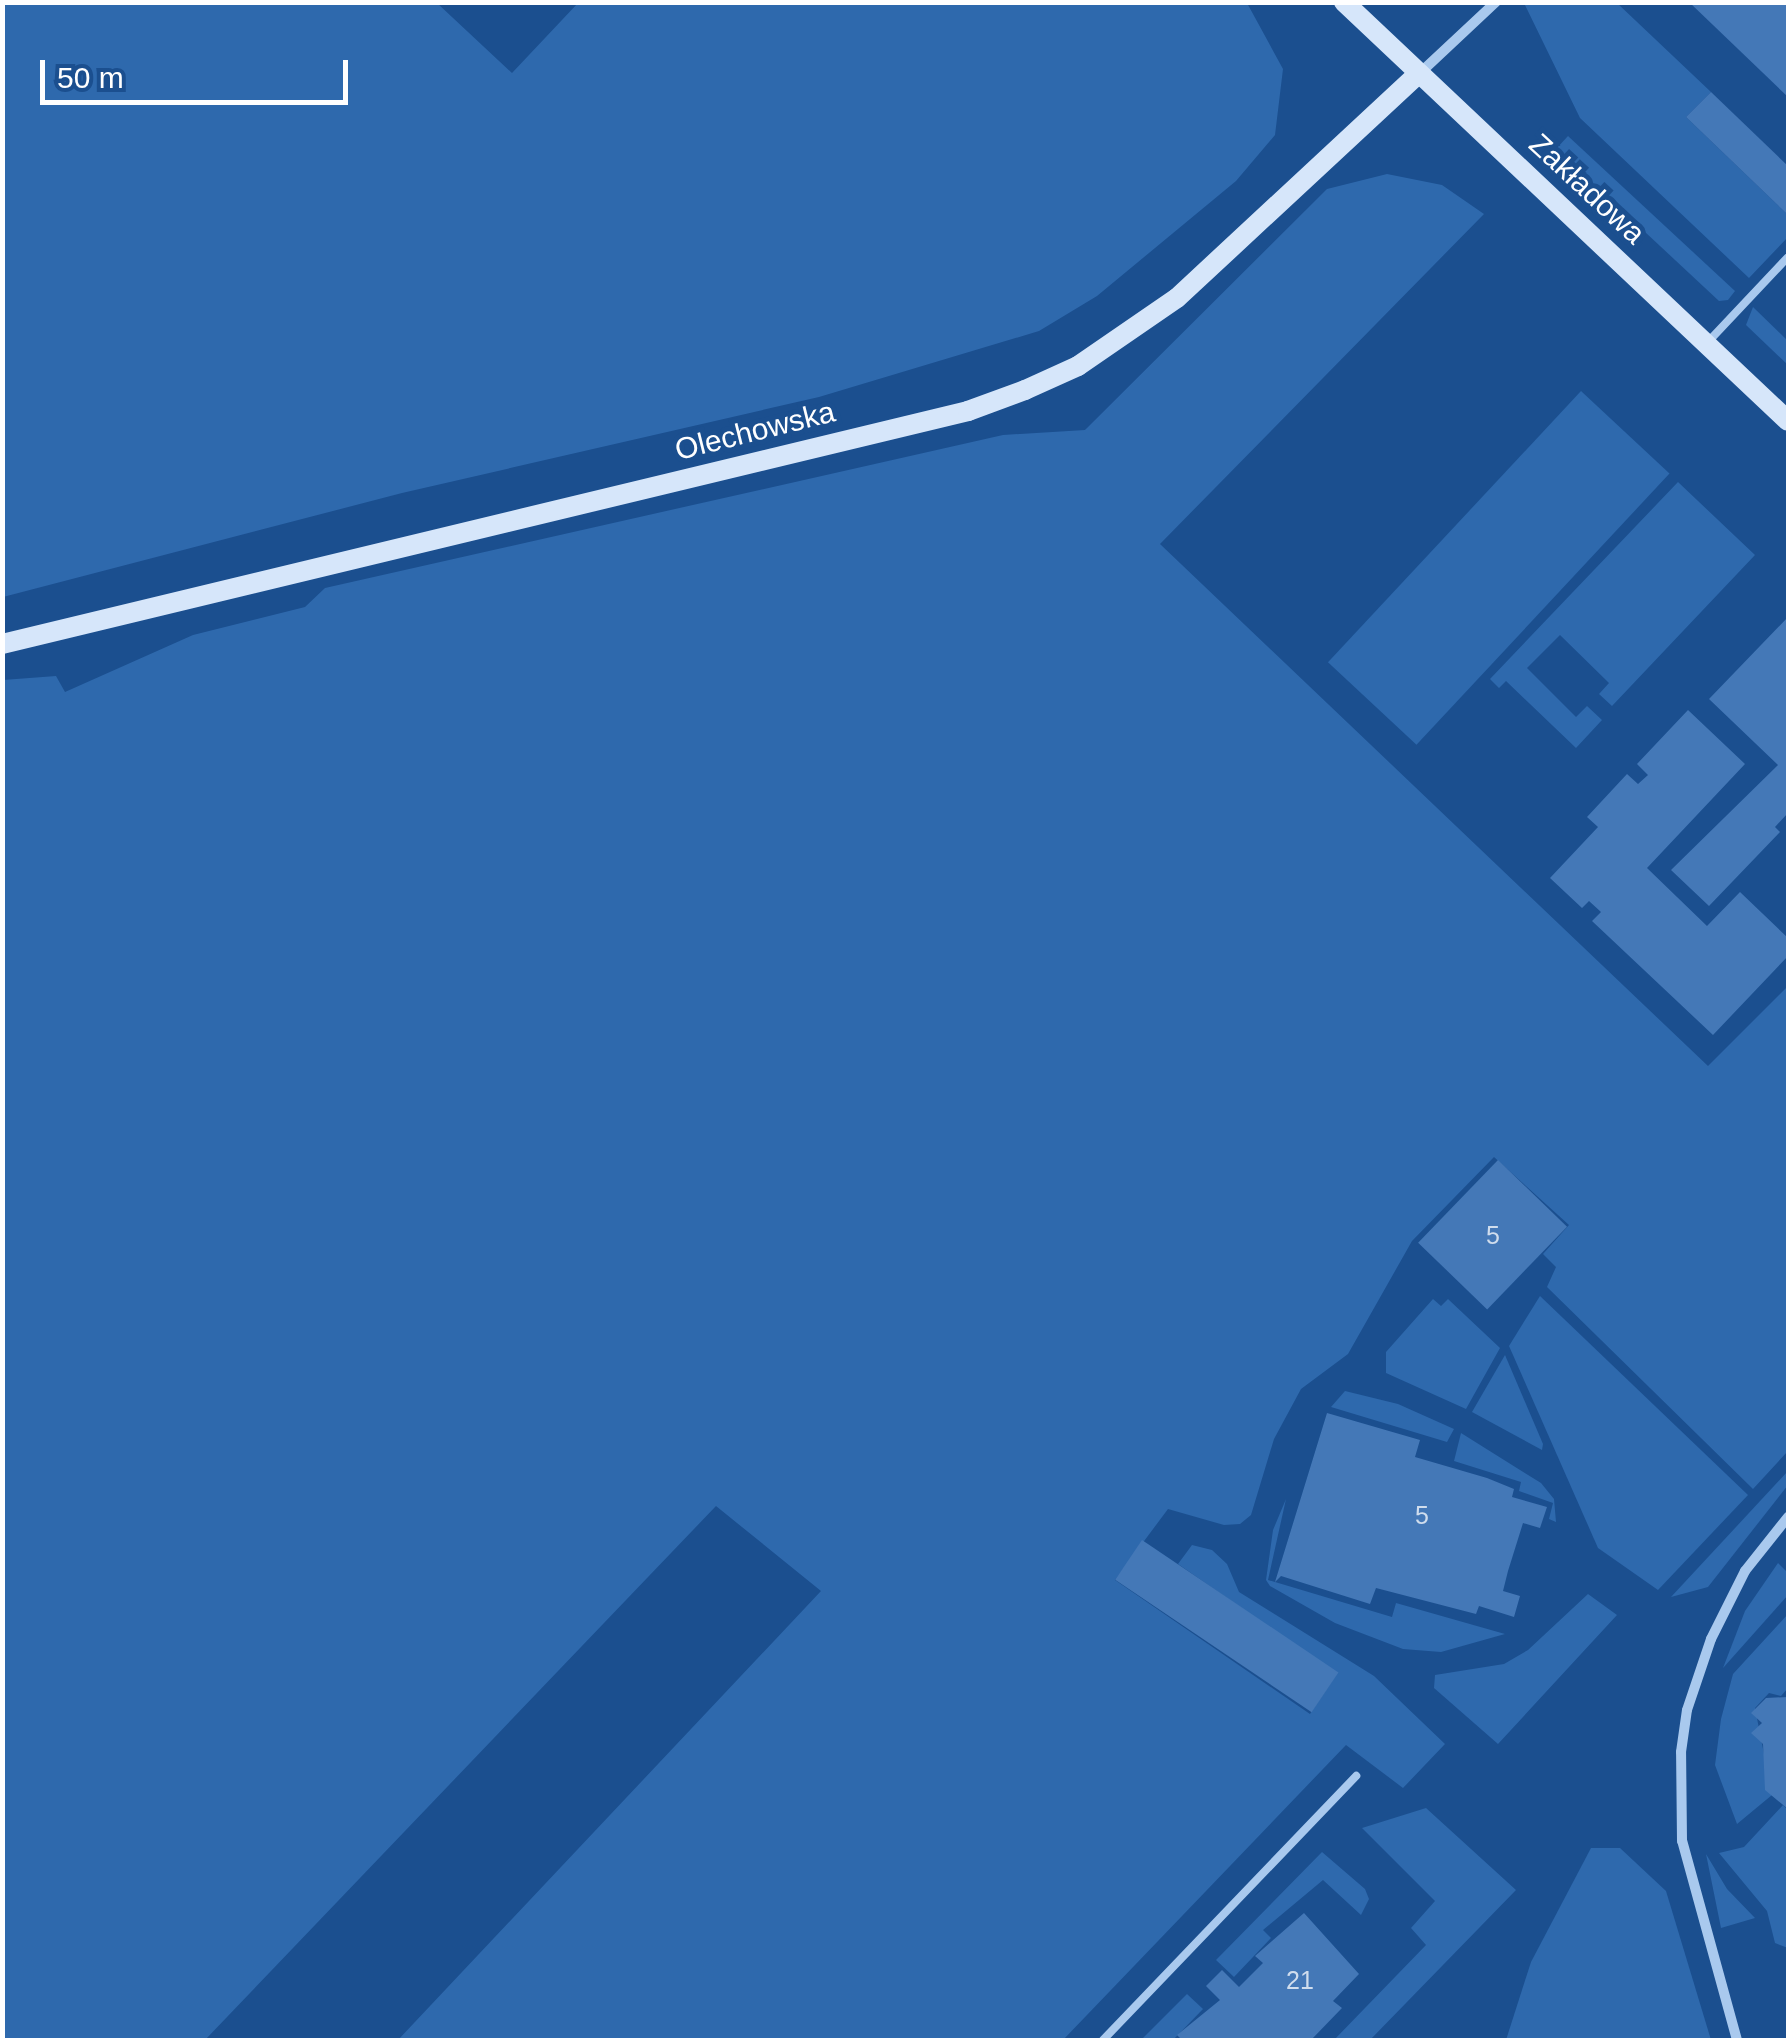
<!DOCTYPE html>
<meta charset="utf-8">
<style>
body{margin:0}
#map{position:relative;width:1791px;height:2043px;overflow:hidden;background:#1b4f8f;font-family:Helvetica,sans-serif}
div>[style]{position:absolute}
.green>*{inset:0;background:#2e69ad;transform-origin:0 0}
.building>*{inset:0;background:#4478b7;transform-origin:0 0}
.lane>*{height:8px;margin:-4px;padding:0 4px;transform-origin:4px;border-radius:4px;background:#a9c9ee}
.street>*{height:10px;margin:-5px;padding:0 5px;transform-origin:5px;border-radius:5px;background:#a9c9ee}
.secondary>*{height:20px;margin:-10px;padding:0 10px;transform-origin:10px;border-radius:10px;background:#d6e6fa}
span{translate:-50% -50%;white-space:nowrap;text-align:center;line-height:1.15;-webkit-text-stroke:10px #1b4f8f;paint-order:stroke}
.number-label{font-size:25px;color:#d0dded}
.number-label span{-webkit-text-stroke-width:0}
.street-label{font-size:30px;color:#fff}
.frame{position:absolute;inset:0;border:5px solid #fff;pointer-events:none}
.scale{position:absolute;left:40px;top:60px;width:308px;height:45px;box-sizing:border-box;border:5px solid #fff;border-top:0;padding-left:12px;font-size:30px;line-height:35px;white-space:nowrap;color:#fff;-webkit-text-stroke:8px #1b4f8f;paint-order:stroke}
</style>
<div id="map">
<div class="green">
<div style="clip-path:polygon(2px 3px,437px 3px,512px 73px,578px 3px,1247px 3px,1283px 69px,1275px 135px,1236px 181px,1097px 296px,1039px 331px,819px 397px,402px 493px,3px 597px)"></div>
<div style="clip-path:polygon(1524px 3px,1617px 3px,1711px 92px,1686px 117px,1788px 215px,1788px 237px,1749px 278px,1580px 118px)"></div>
<div style="clip-path:polygon(1568px 136px,1735px 291px,1728px 300px,1719px 301px,1556px 149px)"></div>
<div style="clip-path:polygon(1387px 174px,1442px 185px,1484px 214px,1160px 544px,1708px 1066px,1788px 986px,1788px 1451px,1753px 1489px,1547px 1287px,1556px 1267px,1543px 1254px,1569px 1225px,1494px 1157px,1412px 1241px,1348px 1354px,1301px 1389px,1274px 1439px,1251px 1515px,1240px 1524px,1224px 1525px,1168px 1509px,1115px 1580px,1310px 1714px,1337px 1674px,1178px 1564px,1192px 1545px,1212px 1550px,1227px 1564px,1239px 1592px,1374px 1676px,1445px 1744px,1403px 1788px,1346px 1745px,1063px 2040px,398px 2040px,821px 1591px,716px 1506px,205px 2040px,2px 2040px,3px 680px,56px 676px,65px 692px,193px 635px,305px 607px,325px 588px,1003px 435px,1085px 430px,1327px 189px)"></div>
<div style="clip-path:polygon(1753px 307px,1788px 341px,1788px 365px,1746px 325px)"></div>
<div style="left:1581px;top:391px;width:121px;height:371px;rotate:43deg"></div>
<div style="clip-path:polygon(1678px 482px,1755px 555px,1612px 706px,1599px 694px,1609px 683px,1560px 635px,1527px 668px,1576px 717px,1587px 706px,1602px 720px,1576px 748px,1506px 681px,1499px 688px,1490px 679px)"></div>
<div style="clip-path:polygon(1540px 1296px,1748px 1495px,1658px 1590px,1598px 1548px,1509px 1346px)"></div>
<div style="clip-path:polygon(1433px 1299px,1441px 1306px,1448px 1299px,1500px 1348px,1466px 1409px,1386px 1373px,1386px 1352px)"></div>
<div style="clip-path:polygon(1505px 1355px,1543px 1444px,1542px 1450px,1472px 1412px)"></div>
<div style="clip-path:polygon(1345px 1391px,1398px 1404px,1454px 1429px,1447px 1442px,1331px 1407px)"></div>
<div style="clip-path:polygon(1461px 1433px,1541px 1483px,1554px 1499px,1556px 1522px,1549px 1519px,1553px 1503px,1519px 1491px,1521px 1482px,1454px 1461px)"></div>
<div style="clip-path:polygon(1788px 1471px,1788px 1485px,1708px 1587px,1671px 1597px)"></div>
<div style="clip-path:polygon(1286px 1499px,1268px 1580px,1392px 1617px,1396px 1603px,1505px 1634px,1441px 1652px,1403px 1649px,1335px 1623px,1270px 1586px,1266px 1580px,1273px 1530px)"></div>
<div style="clip-path:polygon(1778px 1563px,1788px 1573px,1788px 1595px,1723px 1668px,1745px 1611px)"></div>
<div style="clip-path:polygon(1588px 1594px,1617px 1615px,1498px 1744px,1434px 1688px,1435px 1675px,1504px 1664px,1528px 1650px)"></div>
<div style="clip-path:polygon(1788px 1614px,1788px 1688px,1781px 1696px,1769px 1693px,1755px 1708px,1772px 1795px,1737px 1824px,1715px 1765px,1721px 1719px,1733px 1674px)"></div>
<div style="clip-path:polygon(1783px 1805px,1788px 1810px,1788px 1948px,1775px 1943px,1767px 1911px,1719px 1853px,1744px 1847px)"></div>
<div style="clip-path:polygon(1426px 1808px,1516px 1890px,1370px 2040px,1334px 2040px,1426px 1945px,1411px 1928px,1435px 1901px,1362px 1828px)"></div>
<div style="clip-path:polygon(1591px 1848px,1620px 1848px,1666px 1891px,1711px 2040px,1506px 2040px,1531px 1962px)"></div>
<div style="clip-path:polygon(1322px 1852px,1365px 1889px,1369px 1899px,1361px 1915px,1323px 1880px,1263px 1930px,1271px 1938px,1234px 1977px,1216px 1960px)"></div>
<div style="clip-path:polygon(1706px 1854px,1727px 1889px,1755px 1918px,1721px 1928px)"></div>
<div style="clip-path:polygon(1187px 1994px,1203px 2009px,1173px 2040px,1141px 2040px)"></div>
</div>
<div class="building">
<div style="clip-path:polygon(1689px 2px,1788px 2px,1788px 97px)"></div>
<div style="clip-path:polygon(1711px 92px,1788px 166px,1788px 215px,1686px 117px)"></div>
<div style="clip-path:polygon(1788px 617px,1788px 813px,1775px 827px,1780px 832px,1709px 906px,1671px 870px,1778px 765px,1709px 699px)"></div>
<div style="clip-path:polygon(1688px 710px,1745px 764px,1647px 868px,1707px 926px,1740px 892px,1788px 938px,1788px 956px,1713px 1035px,1592px 921px,1601px 912px,1589px 901px,1582px 908px,1550px 878px,1598px 827px,1587px 817px,1627px 774px,1638px 784px,1648px 775px,1637px 764px)"></div>
<div style="left:1498px;top:1160px;width:96px;height:115px;rotate:44deg"></div>
<div style="clip-path:polygon(1327px 1413px,1420px 1440px,1415px 1457px,1487px 1478px,1514px 1489px,1512px 1497px,1547px 1507px,1540px 1528px,1523px 1523px,1508px 1571px,1503px 1591px,1520px 1596px,1514px 1617px,1479px 1606px,1476px 1614px,1376px 1588px,1370px 1604px,1281px 1576px,1275px 1582px)"></div>
<div style="left:1142px;top:1540px;width:237px;height:48px;rotate:34deg"></div>
<div style="clip-path:polygon(1788px 1697px,1788px 1809px,1765px 1790px,1763px 1744px,1751px 1733px,1762px 1723px,1751px 1713px,1766px 1698px)"></div>
<div style="clip-path:polygon(1304px 1913px,1359px 1974px,1333px 2001px,1342px 2008px,1311px 2040px,1182px 2040px,1177px 2035px,1220px 2000px,1206px 1986px,1222px 1970px,1239px 1987px,1263px 1963px,1255px 1956px)"></div>
</div>
<div class="lane">
<div style="left:1707px;top:343px;width:118px;rotate:-46.7deg"></div>
<div style="left:1103px;top:2040px;width:366px;rotate:-46.2deg"></div>
</div>
<div class="street">
<div style="left:1420px;top:73px;width:104px;rotate:-43.1deg"></div>
<div style="left:1737px;top:2040px;width:206px;rotate:-105.4deg"></div>
<div style="left:1682px;top:1841px;width:89px;rotate:-90.6deg"></div>
<div style="left:1681px;top:1752px;width:42px;rotate:-81.9deg"></div>
<div style="left:1687px;top:1710px;width:75px;rotate:-71.3deg"></div>
<div style="left:1711px;top:1639px;width:76px;rotate:-63.4deg"></div>
<div style="left:1745px;top:1571px;width:69px;rotate:-51.5deg"></div>
</div>
<div class="secondary">
<div style="left:1344px;top:2px;width:610px;rotate:43.34deg"></div>
<div style="left:2px;top:644px;width:994px;rotate:-13.56deg"></div>
<div style="left:968px;top:411px;width:61px;rotate:-20.2deg"></div>
<div style="left:1025px;top:390px;width:58px;rotate:-24.4deg"></div>
<div style="left:1078px;top:366px;width:120px;rotate:-34.5deg"></div>
<div style="left:1177px;top:298px;width:330px;rotate:-42.9deg"></div>
</div>
<div class="number-label">
<span style="left:1493px;top:1235px">5</span>
<span style="left:1422px;top:1515px">5</span>
<span style="left:1300px;top:1980px">21</span>
</div>
<div class="street-label">
<span style="left:1587px;top:189px;rotate:43deg">Zakładowa</span>
<span style="left:755px;top:431px;rotate:-14deg">Olechowska</span>
</div>
<div class="frame"></div>
<div class="scale">50 m</div>
</div>
